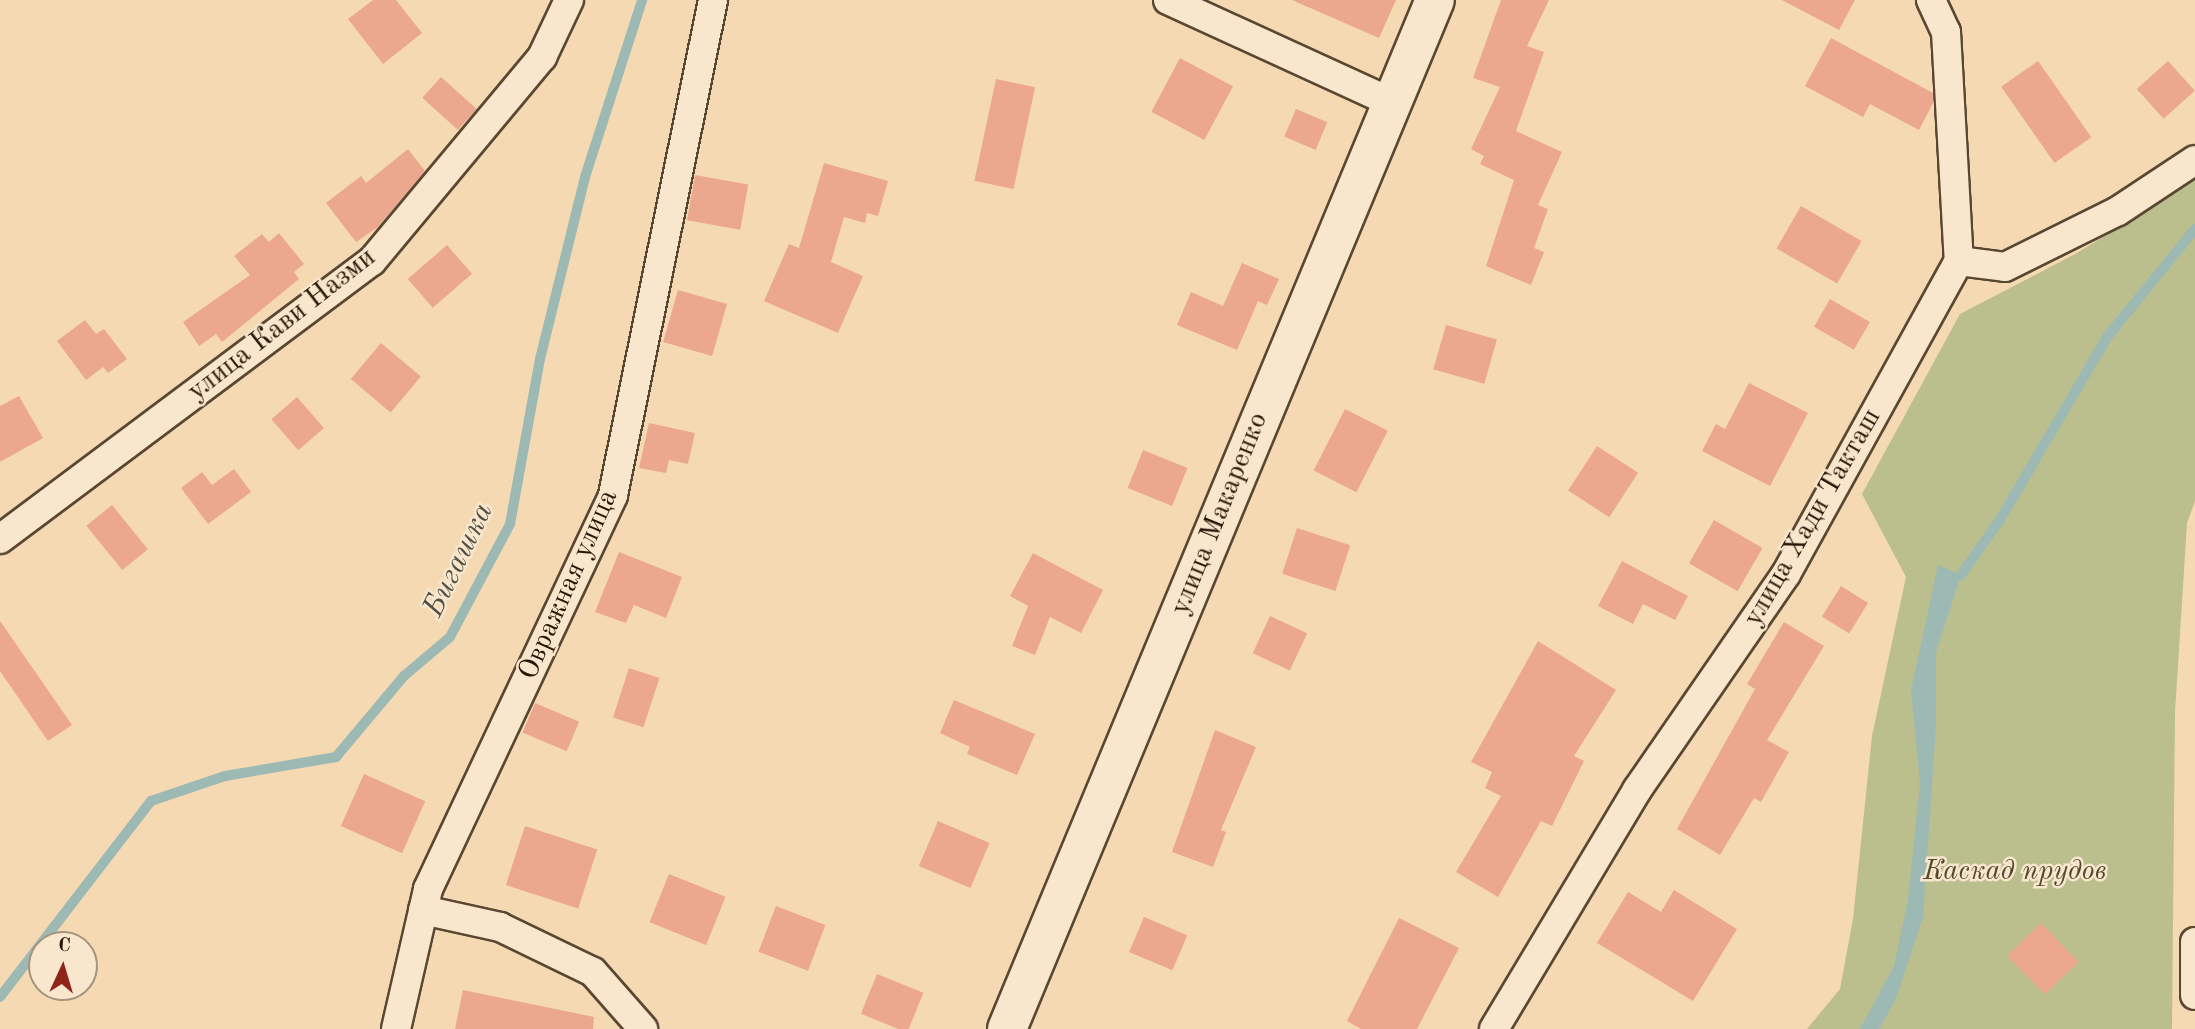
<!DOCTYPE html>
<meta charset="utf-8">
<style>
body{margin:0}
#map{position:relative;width:2195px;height:1029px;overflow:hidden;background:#f5d9b2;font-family:"Old Standard TT",serif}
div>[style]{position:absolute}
.green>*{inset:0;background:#babf8d}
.water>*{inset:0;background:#9db9b3}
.stream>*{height:10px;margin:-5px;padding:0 5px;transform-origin:5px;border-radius:5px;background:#9db9b3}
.building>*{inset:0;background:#eba88f;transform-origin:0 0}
.roads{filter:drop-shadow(2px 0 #5a4731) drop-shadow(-2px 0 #5a4731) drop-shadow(0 2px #5a4731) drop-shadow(0 -2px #5a4731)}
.street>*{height:28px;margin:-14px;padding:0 14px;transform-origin:14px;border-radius:14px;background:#f8e6cd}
.secondary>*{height:38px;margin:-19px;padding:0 19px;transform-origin:19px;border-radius:19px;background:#f8e6cd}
span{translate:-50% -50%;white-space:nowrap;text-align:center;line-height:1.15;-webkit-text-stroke:5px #f8e6cd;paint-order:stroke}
.street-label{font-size:28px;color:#271606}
.park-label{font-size:28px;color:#53492e;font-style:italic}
.water-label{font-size:30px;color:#504f43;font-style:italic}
.north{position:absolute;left:28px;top:931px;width:70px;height:70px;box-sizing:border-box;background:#f8e6cd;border:2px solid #a4937d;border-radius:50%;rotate:4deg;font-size:19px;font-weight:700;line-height:28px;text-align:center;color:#271606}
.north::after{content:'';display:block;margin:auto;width:24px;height:32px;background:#8f2418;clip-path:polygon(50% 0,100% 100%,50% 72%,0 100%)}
</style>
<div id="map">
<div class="green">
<div style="clip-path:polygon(2195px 180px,2195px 501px,2187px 523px,2175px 712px,2172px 1029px,1807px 1029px,1840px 989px,1853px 919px,1872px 736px,1906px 577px,1862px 494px,1960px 314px,2077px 253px)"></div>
</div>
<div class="water">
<div style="clip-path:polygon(1938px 565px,1961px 575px,1936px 652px,1936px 726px,1923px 917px,1896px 999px,1879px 1029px,1860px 1029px,1894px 966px,1908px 900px,1920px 784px,1911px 690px)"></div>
</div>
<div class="stream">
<div style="left:1961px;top:575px;width:70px;rotate:-54.9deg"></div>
<div style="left:2001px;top:518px;width:210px;rotate:-59.6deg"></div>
<div style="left:2107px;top:337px;width:139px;rotate:-50.8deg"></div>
<div style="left:0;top:997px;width:247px;rotate:-52.4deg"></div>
<div style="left:151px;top:801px;width:78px;rotate:-18.7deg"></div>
<div style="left:225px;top:776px;width:113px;rotate:-9.7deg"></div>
<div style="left:336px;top:757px;width:106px;rotate:-50deg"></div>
<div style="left:404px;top:676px;width:60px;rotate:-40.3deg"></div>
<div style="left:450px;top:637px;width:128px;rotate:-62deg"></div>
<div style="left:510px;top:524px;width:168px;rotate:-79.7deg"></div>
<div style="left:540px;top:359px;width:187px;rotate:-76.1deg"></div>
<div style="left:585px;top:177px;width:186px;rotate:-72.1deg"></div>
</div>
<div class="building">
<div style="clip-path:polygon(373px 0,396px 0,422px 33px,383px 64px,348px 19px)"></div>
<div style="clip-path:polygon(1292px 0,1396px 0,1379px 38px)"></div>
<div style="clip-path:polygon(1501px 0,1549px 0,1527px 46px,1544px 52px,1516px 131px,1562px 152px,1538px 205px,1548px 209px,1534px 248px,1544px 252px,1531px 285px,1486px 266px,1514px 180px,1480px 164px,1484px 156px,1471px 149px,1500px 87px,1473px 78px)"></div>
<div style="clip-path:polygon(1782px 0,1855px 0,1839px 30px)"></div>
<div style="clip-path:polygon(1831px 38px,1933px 93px,1933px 103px,1919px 130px,1870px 104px,1863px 117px,1805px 86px)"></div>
<div style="left:1180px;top:58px;width:60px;height:61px;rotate:28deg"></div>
<div style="left:2038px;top:61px;width:93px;height:45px;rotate:55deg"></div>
<div style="left:2168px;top:61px;width:40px;height:42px;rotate:48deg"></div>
<div style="left:441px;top:77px;width:48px;height:28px;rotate:42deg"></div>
<div style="left:996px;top:79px;width:40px;height:104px;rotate:12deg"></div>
<div style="left:1296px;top:109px;width:34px;height:30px;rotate:23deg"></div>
<div style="clip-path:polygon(408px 149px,425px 171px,378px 227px,356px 242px,326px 203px,361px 176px,366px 183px)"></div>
<div style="clip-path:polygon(824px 163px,888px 181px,878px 216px,867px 213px,865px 223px,844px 217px,831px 262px,863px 276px,838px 333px,764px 301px,789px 244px,799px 248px)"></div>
<div style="left:695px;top:175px;width:54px;height:46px;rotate:10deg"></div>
<div style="left:1801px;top:206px;width:70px;height:49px;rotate:30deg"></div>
<div style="clip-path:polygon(279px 233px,304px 264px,294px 272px,299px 279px,222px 342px,216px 334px,199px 346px,183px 322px,250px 275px,234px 256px,262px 234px,269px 242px)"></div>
<div style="left:447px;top:245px;width:38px;height:52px;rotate:49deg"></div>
<div style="clip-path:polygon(1242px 263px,1279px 279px,1267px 305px,1258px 301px,1237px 350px,1177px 325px,1191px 292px,1223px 306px)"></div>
<div style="left:678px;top:290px;width:51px;height:54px;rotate:16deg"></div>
<div style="left:1830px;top:299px;width:46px;height:32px;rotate:30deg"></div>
<div style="clip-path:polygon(85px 320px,96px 334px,104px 329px,127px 359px,108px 373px,103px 367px,86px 380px,57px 341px)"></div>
<div style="left:1446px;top:325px;width:53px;height:46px;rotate:16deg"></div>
<div style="left:381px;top:343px;width:52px;height:47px;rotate:40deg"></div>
<div style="clip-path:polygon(1749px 383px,1808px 413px,1770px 486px,1702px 451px,1716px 424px,1725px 429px)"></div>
<div style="clip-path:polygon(19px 396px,43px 438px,0 462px,0 406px)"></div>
<div style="left:297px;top:397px;width:41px;height:34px;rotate:49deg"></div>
<div style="left:1345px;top:409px;width:48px;height:69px;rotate:27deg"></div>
<div style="clip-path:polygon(649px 423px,695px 433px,688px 464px,669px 460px,666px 473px,639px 468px)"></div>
<div style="left:1597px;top:446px;width:49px;height:53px;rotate:33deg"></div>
<div style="left:1143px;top:450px;width:48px;height:41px;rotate:22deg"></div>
<div style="clip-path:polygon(234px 469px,251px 492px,208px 524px,181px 488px,202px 472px,212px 485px)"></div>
<div style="left:112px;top:505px;width:57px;height:33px;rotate:51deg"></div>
<div style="left:1714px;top:520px;width:56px;height:50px;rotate:30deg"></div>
<div style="left:1297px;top:528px;width:56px;height:48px;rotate:18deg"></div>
<div style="clip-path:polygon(619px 552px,682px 577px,666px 618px,634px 605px,626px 623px,595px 612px)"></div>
<div style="clip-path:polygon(1033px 553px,1103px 590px,1081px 633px,1050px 617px,1035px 655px,1012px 646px,1028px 606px,1010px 596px)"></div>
<div style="clip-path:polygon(1622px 561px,1688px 596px,1675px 620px,1643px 604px,1633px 624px,1598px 606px)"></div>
<div style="left:1841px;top:586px;width:32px;height:36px;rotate:32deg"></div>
<div style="left:1270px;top:616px;width:41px;height:41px;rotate:25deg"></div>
<div style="clip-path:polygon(0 621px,72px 725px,48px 741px,0 671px)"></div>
<div style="clip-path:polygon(1784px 622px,1824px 646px,1767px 740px,1789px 752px,1761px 802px,1754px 798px,1720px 855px,1677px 829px,1755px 689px,1747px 684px)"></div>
<div style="clip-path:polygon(1538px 641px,1616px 690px,1574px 756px,1584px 761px,1552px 826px,1541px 821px,1498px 897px,1456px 872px,1501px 796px,1485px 788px,1492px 772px,1471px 762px)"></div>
<div style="left:629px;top:668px;width:32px;height:52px;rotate:18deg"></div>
<div style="clip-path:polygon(954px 700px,1035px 734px,1017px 775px,967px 754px,970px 747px,940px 733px)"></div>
<div style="left:535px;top:703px;width:48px;height:32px;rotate:23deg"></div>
<div style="clip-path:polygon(1215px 730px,1256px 747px,1221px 830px,1226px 832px,1213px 867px,1172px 852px)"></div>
<div style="left:364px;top:774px;width:67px;height:57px;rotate:24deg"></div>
<div style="left:938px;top:821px;width:56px;height:49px;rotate:23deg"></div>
<div style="left:525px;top:826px;width:76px;height:62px;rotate:18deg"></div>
<div style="left:669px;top:874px;width:61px;height:52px;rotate:22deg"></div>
<div style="clip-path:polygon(1674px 890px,1737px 929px,1693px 1001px,1597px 943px,1628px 892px,1661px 912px)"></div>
<div style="left:776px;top:906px;width:53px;height:49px;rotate:21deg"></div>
<div style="left:1144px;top:917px;width:47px;height:38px;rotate:23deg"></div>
<div style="clip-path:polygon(1399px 918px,1459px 948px,1417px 1029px,1361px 1029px,1347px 1021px)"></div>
<div style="left:2041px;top:923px;width:54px;height:47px;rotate:46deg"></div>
<div style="left:877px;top:974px;width:50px;height:43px;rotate:22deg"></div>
<div style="clip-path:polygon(463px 990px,594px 1017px,593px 1029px,455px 1029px)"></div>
</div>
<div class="roads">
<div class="street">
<div style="left:1168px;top:0;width:245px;rotate:24.6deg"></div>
<div style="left:1931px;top:0;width:35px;rotate:65deg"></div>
<div style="left:1946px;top:32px;width:229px;rotate:86.8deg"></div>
<div style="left:0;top:539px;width:464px;rotate:-36.8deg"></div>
<div style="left:372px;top:261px;width:266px;rotate:-50.2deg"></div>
<div style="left:542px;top:57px;width:63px;rotate:-64.7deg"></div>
<div style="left:423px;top:910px;width:79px;rotate:12.4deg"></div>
<div style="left:500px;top:927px;width:103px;rotate:25.8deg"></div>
<div style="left:593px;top:972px;width:76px;rotate:48.7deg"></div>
<div style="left:2195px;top:942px;width:53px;rotate:90deg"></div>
<div style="left:396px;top:1029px;width:144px;rotate:-77.1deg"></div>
<div style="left:428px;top:889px;width:435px;rotate:-64.8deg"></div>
<div style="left:613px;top:495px;width:505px;rotate:-78.58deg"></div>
<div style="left:1494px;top:1029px;width:279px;rotate:-59.1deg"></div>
<div style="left:1637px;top:790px;width:262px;rotate:-55.4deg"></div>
<div style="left:1786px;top:574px;width:358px;rotate:-61.1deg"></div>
<div style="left:1959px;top:261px;width:46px;rotate:7.4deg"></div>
<div style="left:2005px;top:267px;width:126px;rotate:-26.4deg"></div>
<div style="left:2118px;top:211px;width:92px;rotate:-33.5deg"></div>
</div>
<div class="secondary">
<div style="left:1007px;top:1029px;width:1114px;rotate:-67.42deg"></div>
</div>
</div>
<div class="street-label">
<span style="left:282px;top:325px;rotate:-38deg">улица Кави Назми</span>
<span style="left:1220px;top:514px;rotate:-68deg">улица Макаренко</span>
<span style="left:1813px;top:518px;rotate:-60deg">улица Хади Такташ</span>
<span style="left:569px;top:585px;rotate:-66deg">Овражная улица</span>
</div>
<div class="park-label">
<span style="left:2015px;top:872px">Каскад прудов</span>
</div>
<div class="water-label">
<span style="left:459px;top:560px;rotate:-64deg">Бигашка</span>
</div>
<div class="north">С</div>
</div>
